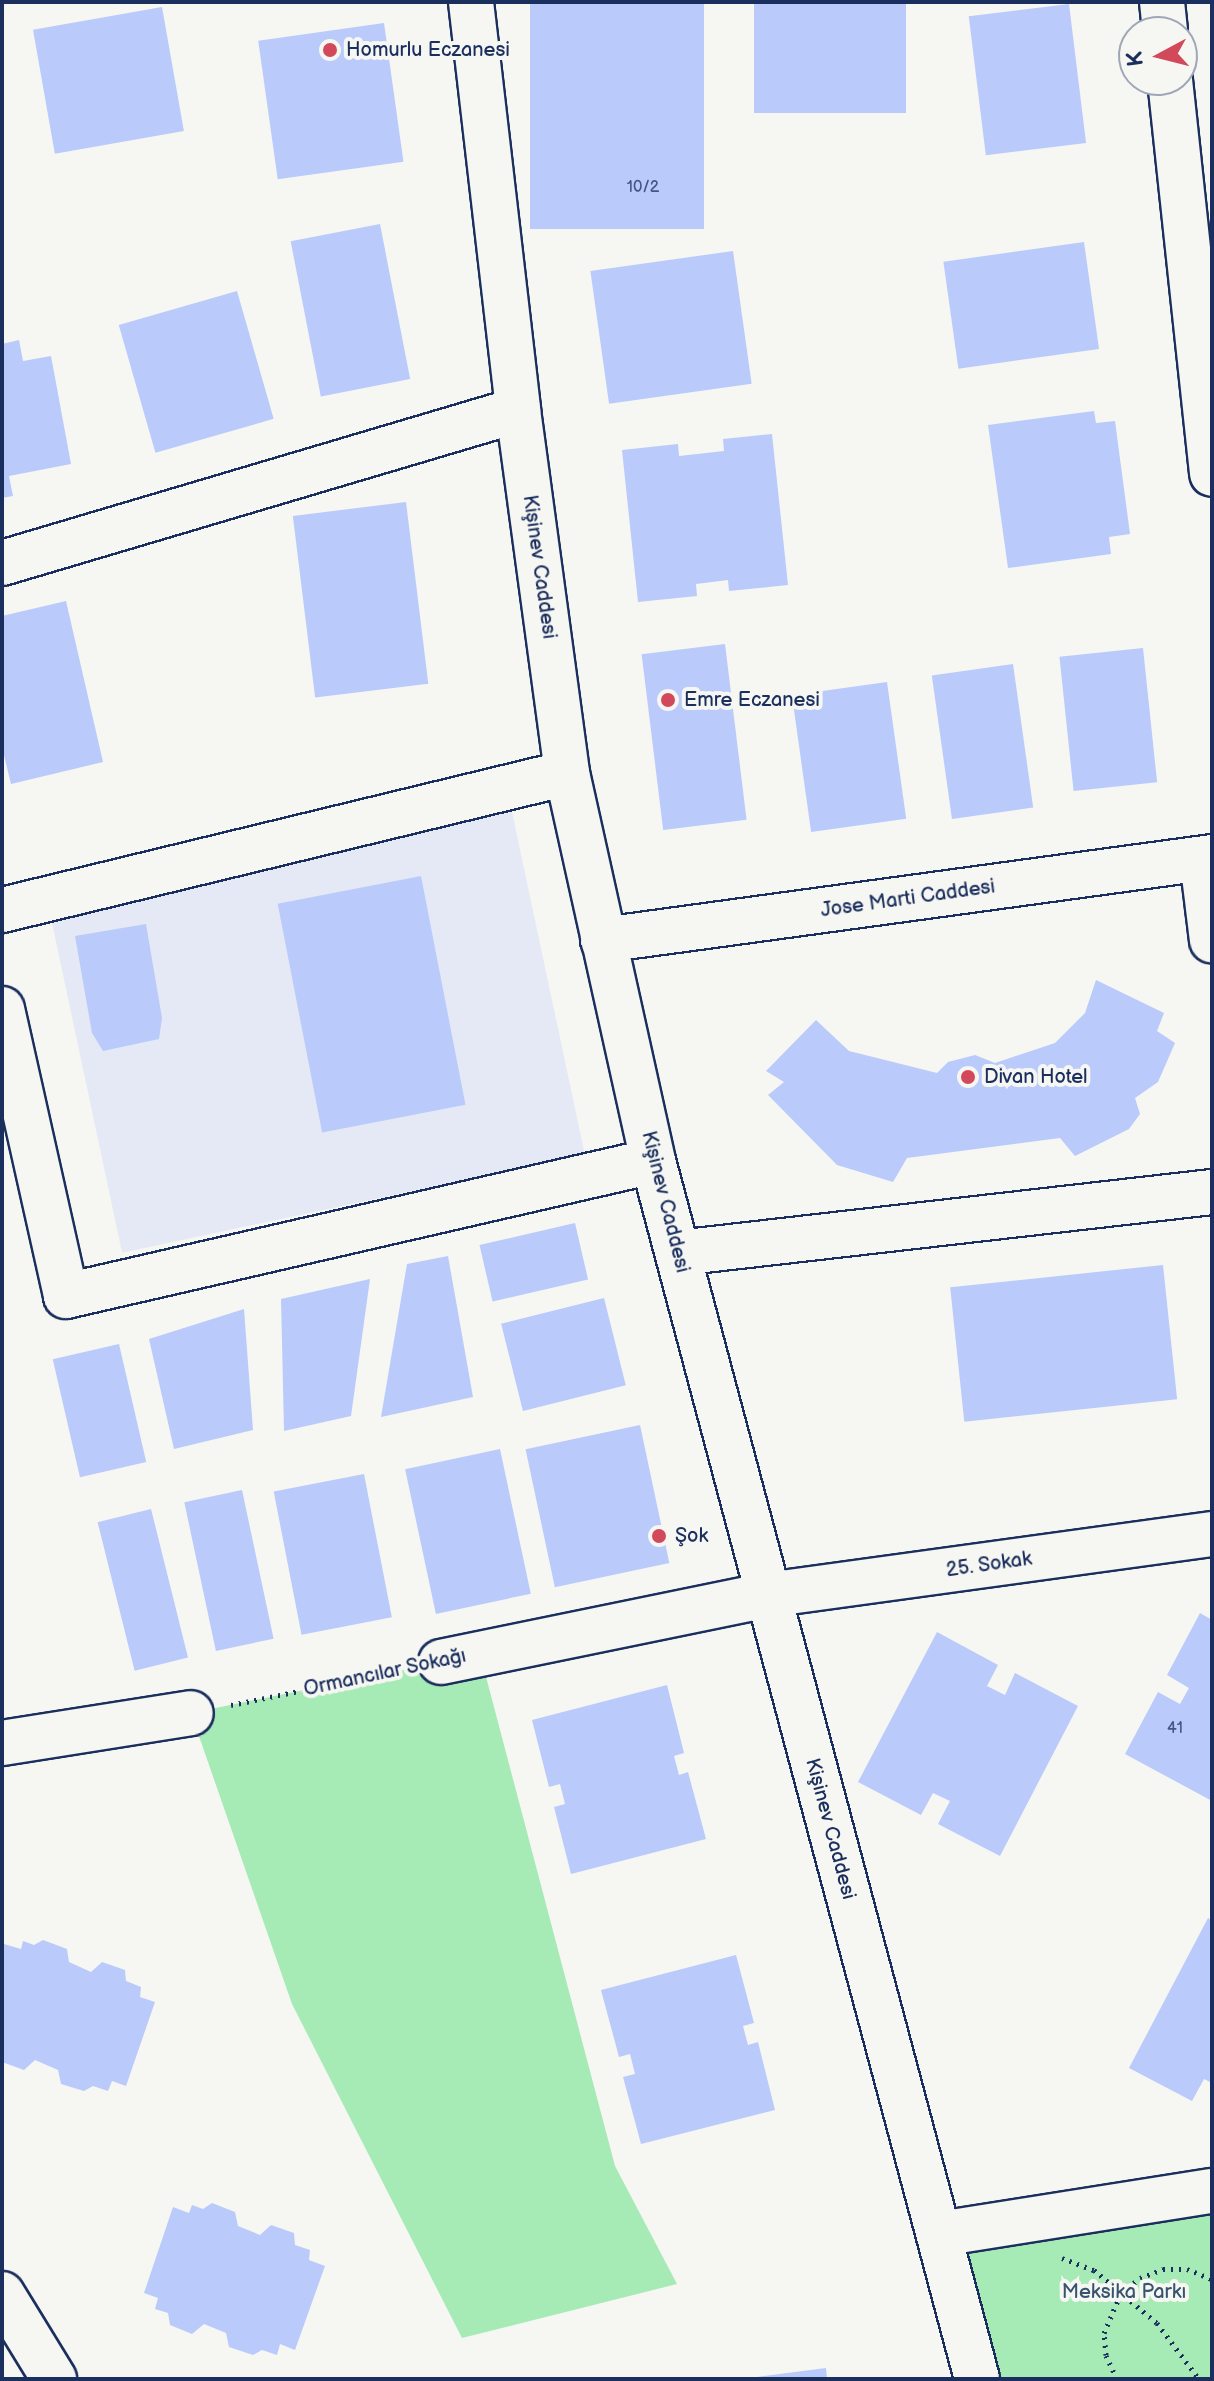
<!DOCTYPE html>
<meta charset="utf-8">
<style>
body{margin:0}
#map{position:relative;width:1214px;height:2381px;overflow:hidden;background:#f6f6f2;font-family:"Balsamiq Sans",sans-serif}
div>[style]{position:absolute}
.built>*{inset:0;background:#e4e9f5;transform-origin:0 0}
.green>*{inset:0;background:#a6eab5}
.building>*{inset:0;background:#bacbfb;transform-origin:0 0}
.path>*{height:5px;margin-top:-2.5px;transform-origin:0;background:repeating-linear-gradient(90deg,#1b2f5e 0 2px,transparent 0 8px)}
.roads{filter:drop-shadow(2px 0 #1b2f5e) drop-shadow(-2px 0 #1b2f5e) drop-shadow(0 2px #1b2f5e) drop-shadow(0 -2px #1b2f5e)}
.street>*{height:44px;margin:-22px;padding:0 22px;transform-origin:22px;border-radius:22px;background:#f6f6f2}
.secondary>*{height:44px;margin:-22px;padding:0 22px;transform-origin:22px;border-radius:22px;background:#f6f6f2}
.dots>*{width:22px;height:22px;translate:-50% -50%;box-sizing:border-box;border:4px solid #f6f6f2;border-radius:50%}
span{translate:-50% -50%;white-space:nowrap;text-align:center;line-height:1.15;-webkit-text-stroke:8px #f6f6f2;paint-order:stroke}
.number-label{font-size:16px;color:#435685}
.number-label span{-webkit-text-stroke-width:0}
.poi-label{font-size:20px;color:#1b2f5e}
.left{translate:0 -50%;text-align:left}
.street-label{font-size:20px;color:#1b2f5e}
.park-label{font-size:20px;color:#37546f}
.frame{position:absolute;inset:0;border:4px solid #1b2f5e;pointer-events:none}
.north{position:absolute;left:1118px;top:16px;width:80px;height:80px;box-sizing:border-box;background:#f6f6f2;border:2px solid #9ea6b7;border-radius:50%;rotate:263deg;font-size:22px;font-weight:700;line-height:32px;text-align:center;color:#1b2f5e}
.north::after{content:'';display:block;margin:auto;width:28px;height:36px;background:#d1495b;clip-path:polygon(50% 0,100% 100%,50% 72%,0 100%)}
</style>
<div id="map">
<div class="built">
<div style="left:512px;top:812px;width:350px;height:473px;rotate:78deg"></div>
</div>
<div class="green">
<div style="clip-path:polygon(480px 1654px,615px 2166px,677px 2284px,462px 2338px,292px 2004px,191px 1713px)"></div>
<div style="clip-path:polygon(1212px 2191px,1212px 2379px,977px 2379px,939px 2234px)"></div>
</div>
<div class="building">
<div style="left:530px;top:2px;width:174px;height:227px"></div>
<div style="left:754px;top:2px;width:152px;height:111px"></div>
<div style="left:1069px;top:4px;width:140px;height:101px;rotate:83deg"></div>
<div style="left:162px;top:7px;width:126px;height:131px;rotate:80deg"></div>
<div style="left:384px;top:23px;width:140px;height:127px;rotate:82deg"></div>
<div style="left:380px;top:224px;width:158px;height:91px;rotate:79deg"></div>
<div style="left:1084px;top:242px;width:108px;height:142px;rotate:82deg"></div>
<div style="left:733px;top:251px;width:134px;height:144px;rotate:82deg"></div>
<div style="left:237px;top:291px;width:133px;height:123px;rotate:74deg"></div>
<div style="clip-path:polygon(19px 340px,23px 361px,51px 356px,71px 464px,9px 476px,13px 496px,2px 498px,2px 344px)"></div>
<div style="clip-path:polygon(1094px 411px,1096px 423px,1115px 421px,1130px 534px,1109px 537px,1111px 554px,1008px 568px,988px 425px)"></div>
<div style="clip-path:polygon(772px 434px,788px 585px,729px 591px,728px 580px,696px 584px,697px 596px,638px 602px,622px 450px,678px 444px,679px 456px,724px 451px,723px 439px)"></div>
<div style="left:406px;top:502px;width:183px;height:114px;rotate:83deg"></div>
<div style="clip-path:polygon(66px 601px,103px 762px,11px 784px,2px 747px,2px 616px)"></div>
<div style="left:725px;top:644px;width:177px;height:84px;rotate:83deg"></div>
<div style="left:1143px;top:648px;width:135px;height:84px;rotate:84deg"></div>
<div style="left:1013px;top:664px;width:145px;height:82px;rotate:82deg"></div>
<div style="left:887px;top:682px;width:138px;height:96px;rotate:82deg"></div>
<div style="left:421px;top:876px;width:233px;height:146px;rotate:79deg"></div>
<div style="clip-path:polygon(146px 924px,162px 1018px,159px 1039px,103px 1051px,92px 1033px,75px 936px)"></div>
<div style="clip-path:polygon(1096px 980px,1164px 1013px,1157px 1031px,1175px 1043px,1158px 1082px,1135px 1098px,1140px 1114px,1129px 1129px,1075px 1156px,1060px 1138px,907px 1158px,893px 1182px,837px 1165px,768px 1095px,784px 1082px,766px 1071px,816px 1020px,849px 1051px,937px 1073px,948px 1062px,975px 1055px,995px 1063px,1055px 1043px,1085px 1013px)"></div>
<div style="left:575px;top:1223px;width:58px;height:98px;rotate:77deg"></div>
<div style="clip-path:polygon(448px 1256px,473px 1397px,381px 1417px,407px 1264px)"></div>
<div style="left:1163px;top:1265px;width:135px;height:214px;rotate:84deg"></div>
<div style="clip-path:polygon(370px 1279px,351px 1416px,284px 1431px,281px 1299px)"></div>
<div style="left:604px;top:1298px;width:90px;height:106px;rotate:76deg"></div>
<div style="clip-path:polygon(244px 1309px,253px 1430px,174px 1449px,149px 1339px)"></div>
<div style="left:119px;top:1344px;width:121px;height:68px;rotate:77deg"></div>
<div style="left:640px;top:1425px;width:141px;height:117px;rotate:78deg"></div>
<div style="left:500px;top:1449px;width:148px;height:97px;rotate:78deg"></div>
<div style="left:364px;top:1474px;width:146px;height:92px;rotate:79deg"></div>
<div style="left:242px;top:1490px;width:152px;height:59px;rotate:78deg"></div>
<div style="left:151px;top:1509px;width:153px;height:55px;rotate:76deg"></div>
<div style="clip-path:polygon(1200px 1613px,1212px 1620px,1212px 1801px,1125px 1754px,1158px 1692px,1180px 1704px,1189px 1688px,1167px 1675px)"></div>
<div style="clip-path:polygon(937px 1632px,998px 1665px,987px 1686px,1005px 1695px,1015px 1673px,1078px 1706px,1000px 1856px,938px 1824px,950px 1801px,933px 1793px,921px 1815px,858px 1782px)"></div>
<div style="clip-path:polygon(667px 1685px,684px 1753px,674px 1756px,679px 1775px,688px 1772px,706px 1839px,571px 1874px,554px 1807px,565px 1804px,560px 1784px,549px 1787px,532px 1720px)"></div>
<div style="clip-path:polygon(1208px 1918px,1212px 1921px,1212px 2083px,1204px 2079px,1192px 2101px,1129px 2068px)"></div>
<div style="clip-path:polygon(43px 1940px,67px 1949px,69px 1962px,91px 1972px,102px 1962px,125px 1970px,126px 1981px,141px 1987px,140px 1997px,155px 2002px,126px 2086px,112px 2081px,108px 2091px,93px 2086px,84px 2091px,61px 2084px,58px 2070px,35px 2060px,24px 2070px,2px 2062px,2px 1950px,4px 1944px,21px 1949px,23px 1941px,34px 1945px)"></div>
<div style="clip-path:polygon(736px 1955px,754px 2023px,743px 2026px,748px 2045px,758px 2042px,775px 2110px,641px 2144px,623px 2077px,635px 2074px,630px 2054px,619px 2057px,601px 1990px)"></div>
<div style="clip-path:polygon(212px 2203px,235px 2212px,238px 2226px,260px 2235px,271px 2225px,294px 2233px,295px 2245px,310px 2250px,309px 2260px,325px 2266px,295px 2350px,280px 2344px,277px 2355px,262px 2350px,253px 2355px,229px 2347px,226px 2333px,204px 2324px,192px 2334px,170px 2325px,168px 2313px,155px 2309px,158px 2298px,144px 2293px,173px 2207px,189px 2213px,192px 2205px,203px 2209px)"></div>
<div style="clip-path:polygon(826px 2368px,827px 2379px,757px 2379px,757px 2377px)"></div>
</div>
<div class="path">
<div style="left:231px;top:1705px;width:174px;rotate:-11.6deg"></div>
<div style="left:1062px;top:2258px;width:34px;rotate:21deg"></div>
<div style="left:1094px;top:2270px;width:82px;rotate:40.1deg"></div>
<div style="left:1157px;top:2323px;width:70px;rotate:53.1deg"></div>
<div style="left:1117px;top:2379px;width:26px;rotate:-115deg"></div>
<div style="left:1106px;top:2355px;width:22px;rotate:-95deg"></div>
<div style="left:1104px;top:2333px;width:43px;rotate:-67deg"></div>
<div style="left:1121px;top:2293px;width:24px;rotate:-38deg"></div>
<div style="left:1140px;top:2278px;width:25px;rotate:-21deg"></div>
<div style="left:1163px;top:2269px;width:24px"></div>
<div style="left:1187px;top:2269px;width:27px;rotate:22deg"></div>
</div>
<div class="roads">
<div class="street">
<div style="left:1162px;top:2px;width:30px;rotate:84deg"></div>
<div style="left:1170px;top:80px;width:396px;rotate:83.9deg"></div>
<div style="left:2px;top:563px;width:538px;rotate:-16.52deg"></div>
<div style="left:1202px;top:859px;width:82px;rotate:83deg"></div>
<div style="left:2px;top:910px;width:581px;rotate:-13.63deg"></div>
<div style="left:603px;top:940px;width:615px;rotate:-7.76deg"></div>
<div style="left:2px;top:1009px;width:294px;rotate:77.4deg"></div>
<div style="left:66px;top:1296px;width:602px;rotate:-12.95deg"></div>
<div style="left:678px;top:1253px;width:537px;rotate:-6.52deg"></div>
<div style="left:441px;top:1662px;width:333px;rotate:-11.6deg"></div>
<div style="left:767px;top:1595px;width:449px;rotate:-7.8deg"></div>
<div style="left:2px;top:1743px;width:191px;rotate:-9deg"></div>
<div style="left:939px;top:2234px;width:276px;rotate:-9deg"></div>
<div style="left:2px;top:2294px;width:100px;rotate:58.5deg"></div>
</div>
<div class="secondary">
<div style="left:471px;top:2px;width:411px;rotate:83.4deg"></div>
<div style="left:518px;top:410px;width:366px;rotate:82.3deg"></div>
<div style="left:567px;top:773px;width:397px;rotate:77.5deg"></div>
<div style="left:653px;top:1161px;width:1260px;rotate:75.1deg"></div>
</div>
</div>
<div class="dots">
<div style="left:330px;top:50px;background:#d1495b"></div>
<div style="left:668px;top:700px;background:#d1495b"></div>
<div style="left:968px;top:1077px;background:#d1495b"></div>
<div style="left:659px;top:1536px;background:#d1495b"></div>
</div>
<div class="number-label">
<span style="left:643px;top:188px">10/2</span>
<span style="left:1175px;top:1729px">41</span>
</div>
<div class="poi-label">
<span class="left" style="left:346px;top:50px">Homurlu Eczanesi</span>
<span class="left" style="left:684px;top:700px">Emre Eczanesi</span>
<span class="left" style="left:984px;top:1077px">Divan Hotel</span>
<span class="left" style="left:675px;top:1536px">Şok</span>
</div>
<div class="street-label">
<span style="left:539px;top:567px;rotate:82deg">Kişinev Caddesi</span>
<span style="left:908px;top:899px;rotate:-8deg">Jose Marti Caddesi</span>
<span style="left:665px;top:1202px;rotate:76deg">Kişinev Caddesi</span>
<span style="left:989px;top:1565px;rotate:-8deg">25. Sokak</span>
<span style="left:385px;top:1673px;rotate:-12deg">Ormancılar Sokağı</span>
<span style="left:830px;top:1829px;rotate:75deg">Kişinev Caddesi</span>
</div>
<div class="park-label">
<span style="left:1124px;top:2292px">Meksika Parkı</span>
</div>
<div class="frame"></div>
<div class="north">K</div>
</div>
